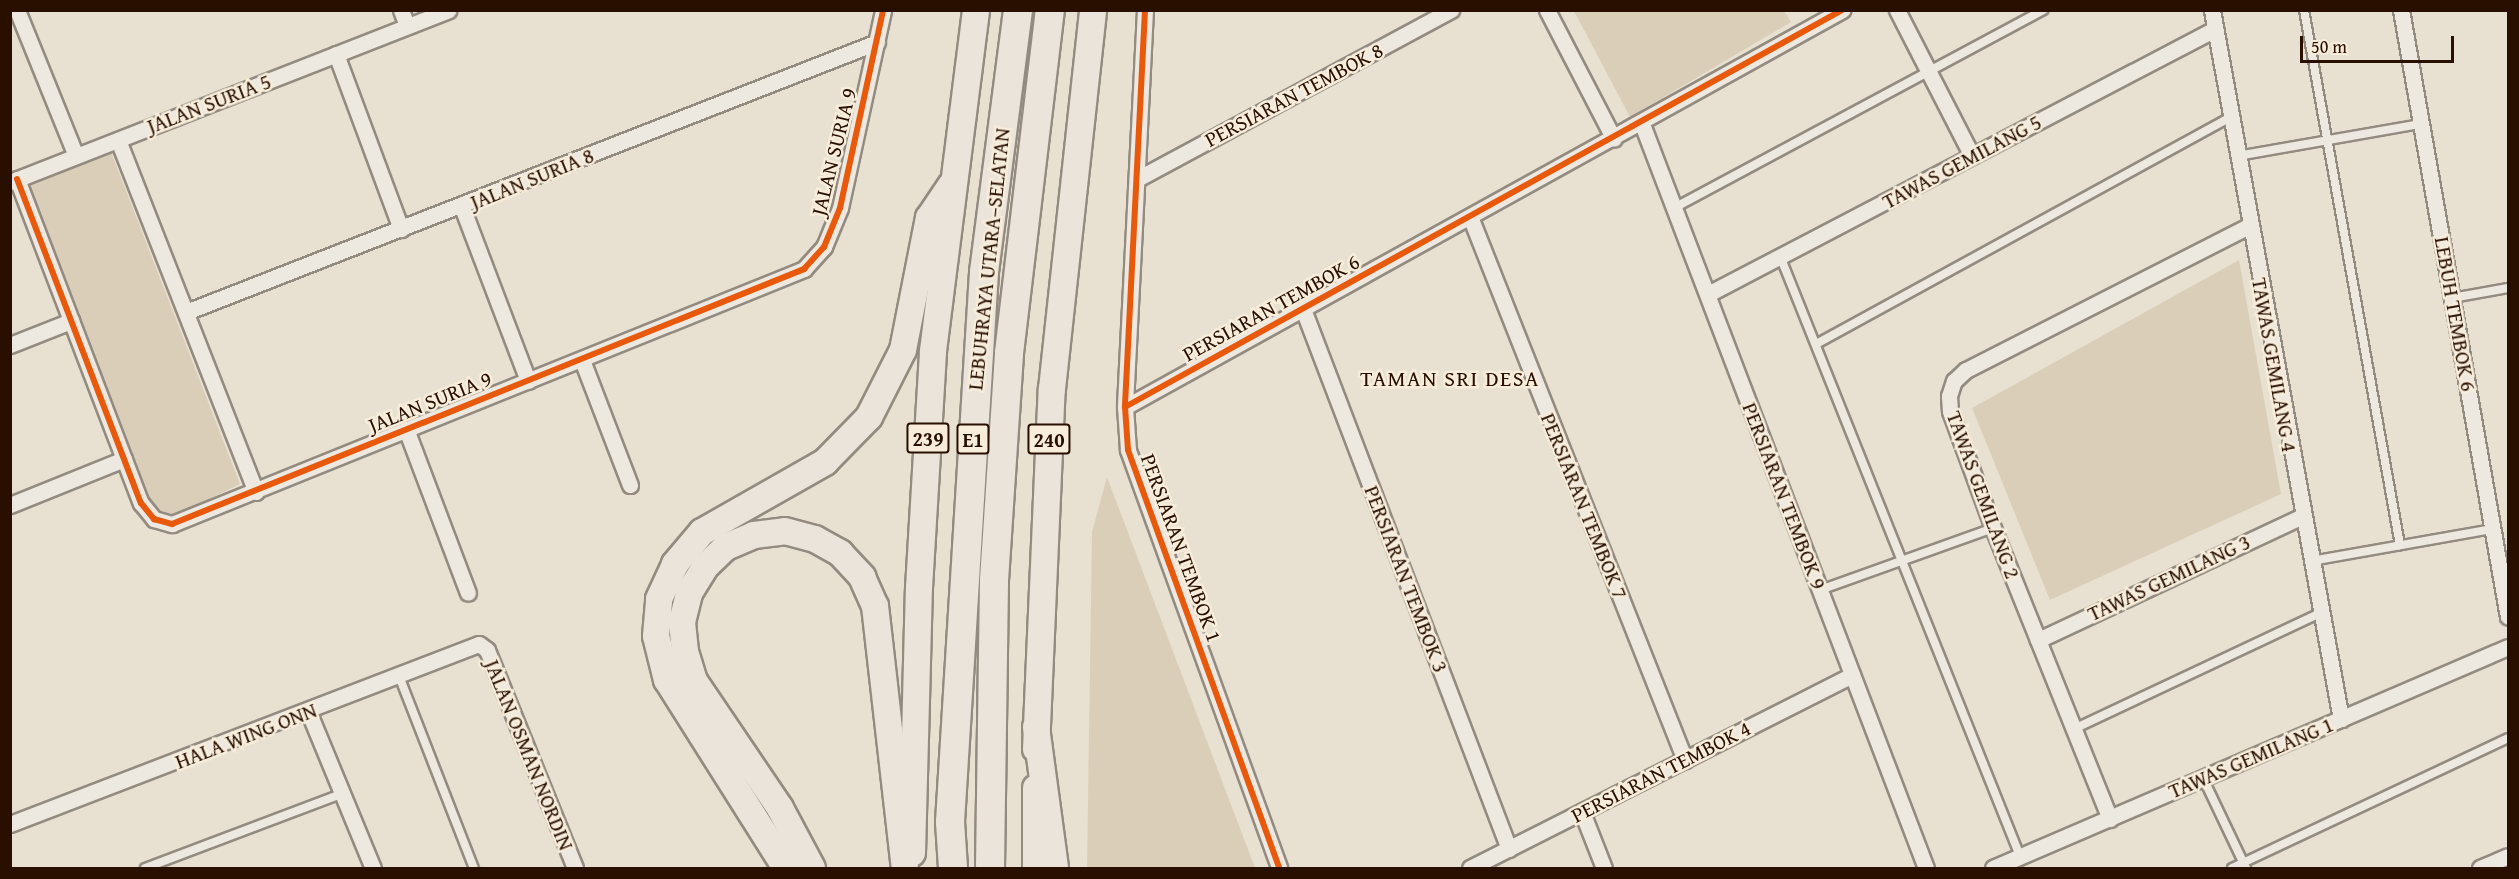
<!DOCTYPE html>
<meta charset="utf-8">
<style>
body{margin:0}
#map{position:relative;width:2519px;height:879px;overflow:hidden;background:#e8e0d0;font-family:"Gentium Book Plus",serif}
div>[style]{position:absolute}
.green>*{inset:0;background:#dbceb8}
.roads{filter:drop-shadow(2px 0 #938b80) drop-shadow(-2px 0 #938b80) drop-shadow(0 2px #938b80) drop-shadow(0 -2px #938b80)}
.service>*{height:8px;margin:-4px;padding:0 4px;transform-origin:4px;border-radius:4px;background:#ede8e0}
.minor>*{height:15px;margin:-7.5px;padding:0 7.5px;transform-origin:7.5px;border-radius:7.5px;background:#ede8e0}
.primary>*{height:26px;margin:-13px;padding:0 13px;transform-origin:13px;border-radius:13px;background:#eae4db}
.trunk>*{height:26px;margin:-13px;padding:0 13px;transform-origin:13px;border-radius:13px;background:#eae4db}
.motorway>*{height:28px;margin:-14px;padding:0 14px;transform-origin:14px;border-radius:14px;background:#eae4db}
.cycleway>*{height:6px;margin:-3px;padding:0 3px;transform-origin:3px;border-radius:3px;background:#e8590c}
span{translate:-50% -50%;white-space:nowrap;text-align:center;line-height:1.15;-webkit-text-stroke:5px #f7edda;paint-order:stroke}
.shield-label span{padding:2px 4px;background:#f7edda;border:2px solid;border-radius:4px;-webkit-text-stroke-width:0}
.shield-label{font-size:20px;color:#280f00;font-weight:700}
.street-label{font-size:21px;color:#280f00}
.neighbourhood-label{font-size:22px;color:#280f00;letter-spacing:1.5px}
.frame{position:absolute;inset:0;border:12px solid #280f00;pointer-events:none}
.scale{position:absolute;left:2300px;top:36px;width:154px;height:27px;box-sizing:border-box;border:3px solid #280f00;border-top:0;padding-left:8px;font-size:18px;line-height:21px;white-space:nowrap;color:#280f00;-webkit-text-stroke:4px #f7edda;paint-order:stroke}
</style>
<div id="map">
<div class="green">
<div style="clip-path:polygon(1574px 11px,1784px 11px,1791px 22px,1630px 117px)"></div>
<div style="clip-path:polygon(111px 152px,240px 484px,170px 518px,151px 510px,24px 184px)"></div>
<div style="clip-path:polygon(2239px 260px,2281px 494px,2050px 600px,1972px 408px)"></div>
<div style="clip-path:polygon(1107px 477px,1255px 868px,1087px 868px,1092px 532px)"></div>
</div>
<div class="roads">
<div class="service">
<div style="left:2304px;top:10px;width:544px;rotate:79.83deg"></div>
<div style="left:2237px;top:156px;width:187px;rotate:-9.9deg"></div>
<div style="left:1674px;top:208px;width:419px;rotate:-28.2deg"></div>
<div style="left:1780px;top:256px;width:646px;rotate:68.2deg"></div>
<div style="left:2452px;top:298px;width:57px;rotate:-10.1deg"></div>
<div style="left:1816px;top:344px;width:472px;rotate:-28.7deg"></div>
<div style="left:2311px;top:561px;width:185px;rotate:-10deg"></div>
<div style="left:1820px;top:590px;width:184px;rotate:-19.7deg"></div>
<div style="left:399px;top:676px;width:206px;rotate:68.7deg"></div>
<div style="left:2074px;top:729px;width:272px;rotate:-25.2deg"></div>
<div style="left:2203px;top:778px;width:100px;rotate:64.5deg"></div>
<div style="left:145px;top:868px;width:212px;rotate:-20.7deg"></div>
<div style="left:2232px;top:868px;width:305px;rotate:-25.2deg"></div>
</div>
<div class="minor">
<div style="left:17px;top:10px;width:157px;rotate:68deg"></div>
<div style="left:401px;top:10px;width:17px;rotate:69deg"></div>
<div style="left:1145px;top:10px;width:398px;rotate:92.9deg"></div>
<div style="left:1125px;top:407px;width:43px;rotate:86deg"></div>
<div style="left:1128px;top:450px;width:444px;rotate:70.1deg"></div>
<div style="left:1547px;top:10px;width:145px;rotate:62.6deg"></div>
<div style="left:1897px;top:10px;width:164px;rotate:62.8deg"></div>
<div style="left:2212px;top:10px;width:721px;rotate:79.69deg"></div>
<div style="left:2401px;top:10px;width:616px;rotate:80deg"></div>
<div style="left:336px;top:54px;width:187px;rotate:69.6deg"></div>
<div style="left:1642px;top:124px;width:796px;rotate:69.11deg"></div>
<div style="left:118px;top:140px;width:378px;rotate:68.6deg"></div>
<div style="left:17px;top:179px;width:347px;rotate:69.1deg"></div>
<div style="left:141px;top:503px;width:21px;rotate:51deg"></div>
<div style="left:154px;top:519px;width:19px;rotate:16deg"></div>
<div style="left:172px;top:524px;width:682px;rotate:-21.97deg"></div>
<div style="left:804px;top:269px;width:30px;rotate:-48deg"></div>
<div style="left:824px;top:247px;width:42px;rotate:-67.7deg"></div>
<div style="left:840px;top:208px;width:203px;rotate:-77.7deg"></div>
<div style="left:1137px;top:179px;width:357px;rotate:-28.3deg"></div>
<div style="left:10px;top:182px;width:471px;rotate:-21.4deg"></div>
<div style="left:462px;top:207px;width:186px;rotate:69.2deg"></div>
<div style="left:1471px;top:219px;width:582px;rotate:68.42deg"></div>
<div style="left:1708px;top:294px;width:572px;rotate:-27.6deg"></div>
<div style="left:1303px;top:309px;width:578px;rotate:69.12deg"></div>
<div style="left:186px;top:312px;width:742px;rotate:-21.34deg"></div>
<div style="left:10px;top:345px;width:66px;rotate:-21.5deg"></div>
<div style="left:582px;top:360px;width:134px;rotate:69deg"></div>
<div style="left:1125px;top:407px;width:820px;rotate:-28.97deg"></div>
<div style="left:406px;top:429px;width:175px;rotate:69.3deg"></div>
<div style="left:10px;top:505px;width:123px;rotate:-22deg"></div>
<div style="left:2038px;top:640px;width:290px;rotate:-25.1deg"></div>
<div style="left:309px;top:713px;width:168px;rotate:67.6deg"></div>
<div style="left:1582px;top:812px;width:60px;rotate:68.6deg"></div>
<div style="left:2110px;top:819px;width:314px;rotate:-111.9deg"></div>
<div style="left:1993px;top:528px;width:125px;rotate:-110.2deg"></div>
<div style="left:1950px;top:411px;width:15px;rotate:-94deg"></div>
<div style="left:1949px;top:396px;width:16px;rotate:-72deg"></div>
<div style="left:1954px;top:381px;width:16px;rotate:-43deg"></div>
<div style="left:1966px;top:370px;width:318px;rotate:-27deg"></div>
<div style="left:10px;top:824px;width:502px;rotate:-21deg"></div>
<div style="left:479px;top:644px;width:10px;rotate:37deg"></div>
<div style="left:487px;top:650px;width:235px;rotate:68deg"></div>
<div style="left:1470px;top:868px;width:428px;rotate:-26.8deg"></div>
<div style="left:1993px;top:868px;width:560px;rotate:-23.23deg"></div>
<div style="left:2480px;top:868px;width:30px;rotate:-23deg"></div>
</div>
<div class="primary">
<div style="left:1036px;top:749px;width:360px;rotate:-87.5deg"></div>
<div style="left:1052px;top:389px;width:381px;rotate:-83.8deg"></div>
<div style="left:1036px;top:788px;width:80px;rotate:90deg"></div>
<div style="left:912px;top:853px;width:265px;rotate:-88.5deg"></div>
<div style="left:919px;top:588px;width:237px;rotate:-86.6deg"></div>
<div style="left:933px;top:351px;width:344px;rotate:-82.8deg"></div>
</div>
<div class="trunk">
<div style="left:1036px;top:727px;width:142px;rotate:82.3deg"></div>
<div style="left:786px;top:868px;width:222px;rotate:-122.3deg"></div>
<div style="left:667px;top:680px;width:45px;rotate:-104deg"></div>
<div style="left:656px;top:636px;width:37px;rotate:-85deg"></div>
<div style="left:659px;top:599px;width:38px;rotate:-65deg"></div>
<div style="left:675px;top:564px;width:42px;rotate:-49.8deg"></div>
<div style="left:702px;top:532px;width:142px;rotate:-29.6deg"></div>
<div style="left:825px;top:462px;width:63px;rotate:-45.6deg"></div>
<div style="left:869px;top:417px;width:75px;rotate:-63.1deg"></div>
<div style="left:903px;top:350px;width:135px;rotate:-78.9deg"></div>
<div style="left:929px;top:218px;width:40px;rotate:-56deg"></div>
<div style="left:812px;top:868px;width:68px;rotate:-118.1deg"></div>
<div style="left:780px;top:808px;width:153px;rotate:-124.1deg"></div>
<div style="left:694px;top:681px;width:31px;rotate:-107deg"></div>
<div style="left:685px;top:651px;width:29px;rotate:-96deg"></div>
<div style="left:682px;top:622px;width:30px;rotate:-76deg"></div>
<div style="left:689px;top:593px;width:31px;rotate:-58deg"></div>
<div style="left:705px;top:567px;width:29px;rotate:-44deg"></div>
<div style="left:726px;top:547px;width:30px;rotate:-23deg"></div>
<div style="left:754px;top:535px;width:31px;rotate:-7deg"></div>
<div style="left:785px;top:531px;width:31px;rotate:15deg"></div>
<div style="left:815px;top:539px;width:29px;rotate:29deg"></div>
<div style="left:840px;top:553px;width:33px;rotate:47deg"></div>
<div style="left:862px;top:577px;width:32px;rotate:66deg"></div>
<div style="left:875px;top:606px;width:264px;rotate:83.5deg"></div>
</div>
<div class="motorway">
<div style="left:953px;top:868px;width:46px;rotate:-93.7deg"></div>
<div style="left:950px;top:822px;width:551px;rotate:-86.46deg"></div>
<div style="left:984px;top:272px;width:264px;rotate:-82.6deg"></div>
<div style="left:990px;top:868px;width:288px;rotate:-89.2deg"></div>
<div style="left:994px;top:580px;width:227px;rotate:-86.2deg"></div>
<div style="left:1009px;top:353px;width:345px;rotate:-83.2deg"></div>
</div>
</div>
<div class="cycleway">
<div style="left:1145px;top:10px;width:398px;rotate:92.9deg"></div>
<div style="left:1125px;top:407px;width:43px;rotate:86deg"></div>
<div style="left:1128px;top:450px;width:444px;rotate:70.1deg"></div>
<div style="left:17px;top:179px;width:347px;rotate:69.1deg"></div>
<div style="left:141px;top:503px;width:21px;rotate:51deg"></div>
<div style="left:154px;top:519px;width:19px;rotate:16deg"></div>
<div style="left:172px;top:524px;width:682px;rotate:-21.97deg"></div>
<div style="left:804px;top:269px;width:30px;rotate:-48deg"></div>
<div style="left:824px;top:247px;width:42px;rotate:-67.7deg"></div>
<div style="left:840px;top:208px;width:203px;rotate:-77.7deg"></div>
<div style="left:1125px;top:407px;width:820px;rotate:-28.97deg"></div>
</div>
<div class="shield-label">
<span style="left:928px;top:438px">239</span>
<span style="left:973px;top:439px">E1</span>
<span style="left:1049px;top:439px">240</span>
</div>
<div class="street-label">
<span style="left:1294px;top:95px;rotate:-28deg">PERSIARAN TEMBOK 8</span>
<span style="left:209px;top:104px;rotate:-21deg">JALAN SURIA 5</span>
<span style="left:834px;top:152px;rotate:-76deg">JALAN SURIA 9</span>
<span style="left:1962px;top:162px;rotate:-28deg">TAWAS GEMILANG 5</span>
<span style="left:532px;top:179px;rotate:-22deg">JALAN SURIA 8</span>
<span style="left:989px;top:259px;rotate:-84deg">LEBUHRAYA UTARA–SELATAN</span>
<span style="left:1271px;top:308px;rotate:-29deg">PERSIARAN TEMBOK 6</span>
<span style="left:2455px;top:314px;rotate:80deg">LEBUH TEMBOK 6</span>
<span style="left:2274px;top:365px;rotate:80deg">TAWAS GEMILANG 4</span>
<span style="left:430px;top:402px;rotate:-22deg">JALAN SURIA 9</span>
<span style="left:1983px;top:495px;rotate:70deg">TAWAS GEMILANG 2</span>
<span style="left:1784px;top:496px;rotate:69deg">PERSIARAN TEMBOK 9</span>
<span style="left:1584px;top:506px;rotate:68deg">PERSIARAN TEMBOK 7</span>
<span style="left:1181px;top:548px;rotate:70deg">PERSIARAN TEMBOK 1</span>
<span style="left:2169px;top:578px;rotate:-25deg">TAWAS GEMILANG 3</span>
<span style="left:1406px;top:579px;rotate:69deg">PERSIARAN TEMBOK 3</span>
<span style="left:246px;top:736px;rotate:-21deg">HALA WING ONN</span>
<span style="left:529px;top:755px;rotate:68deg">JALAN OSMAN NORDIN</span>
<span style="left:2251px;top:758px;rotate:-23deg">TAWAS GEMILANG 1</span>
<span style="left:1661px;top:772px;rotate:-27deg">PERSIARAN TEMBOK 4</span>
</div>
<div class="neighbourhood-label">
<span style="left:1450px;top:379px">TAMAN SRI DESA</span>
</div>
<div class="frame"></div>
<div class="scale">50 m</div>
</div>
